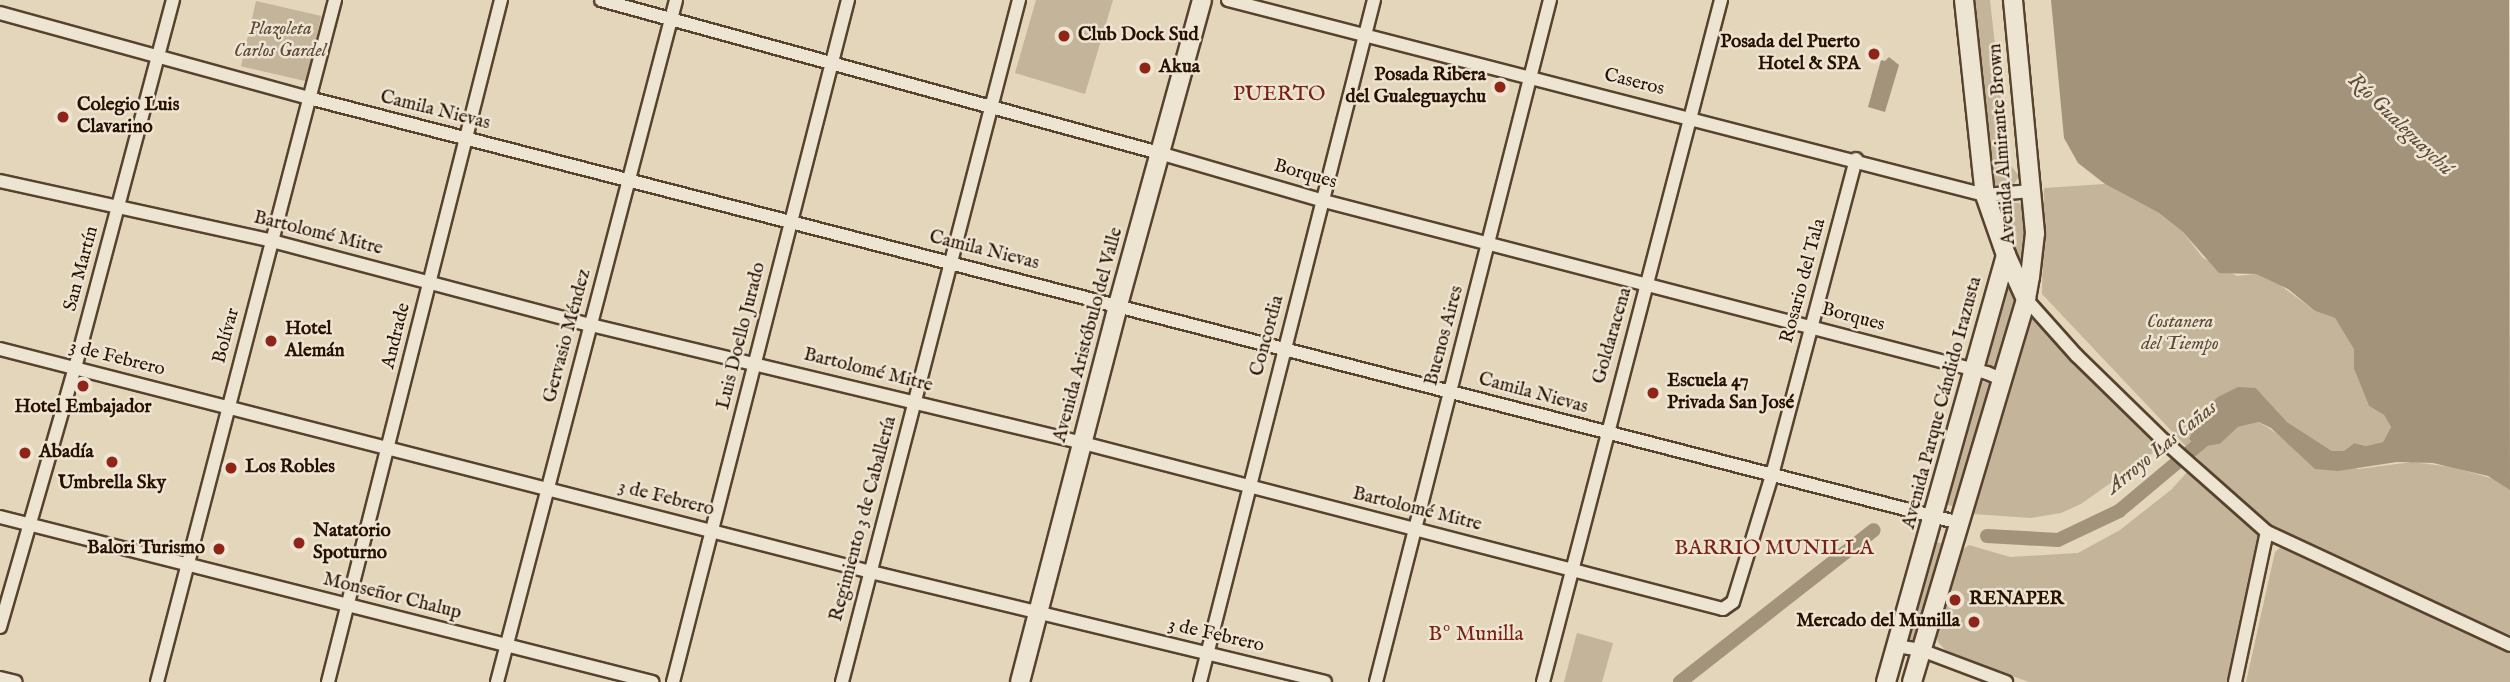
<!DOCTYPE html>
<meta charset="utf-8">
<style>
body{margin:0}
#map{position:relative;width:2510px;height:682px;overflow:hidden;background:#e3d6ba;font-family:"IM FELL English",serif}
div>[style]{position:absolute}
.green>*{inset:0;background:#c3b49a;transform-origin:0 0}
.water>*{inset:0;background:#a3937b}
.canal>*{height:14px;margin:-7px;padding:0 7px;transform-origin:7px;border-radius:7px;background:#a3937b}
.roads{filter:drop-shadow(2px 0 #57422e) drop-shadow(-2px 0 #57422e) drop-shadow(0 2px #57422e) drop-shadow(0 -2px #57422e)}
.minor>*{height:12px;margin:-6px;padding:0 6px;transform-origin:6px;border-radius:6px;background:#ede4d2}
.secondary>*{height:18px;margin:-9px;padding:0 9px;transform-origin:9px;border-radius:9px;background:#ede4d2}
.dots>*{width:19px;height:19px;translate:-50% -50%;box-sizing:border-box;border:4px solid #ede4d2;border-radius:50%}
span{translate:-50% -50%;white-space:nowrap;text-align:center;line-height:1.15;-webkit-text-stroke:5px #ede4d2;paint-order:stroke}
.park-label{font-size:19px;color:#5e4936;font-style:italic}
.poi-label{font-size:19px;color:#281000;font-weight:700}
.left{translate:0 -50%;text-align:left}
.right{translate:-100% -50%;text-align:right}
.street-label{font-size:19px;color:#281000}
.neighbourhood-label{font-size:21px;color:#7a1f14}
.water-label{font-size:21px;color:#5f4b37;font-style:italic}
</style>
<div id="map">
<div class="green">
<div style="clip-path:polygon(1036px 0,1113px 0,1085px 94px,1015px 73px)"></div>
<div style="clip-path:polygon(1968px 0,1990px 0,2008px 162px,2019px 176px,2012px 187px,2002px 189px,1993px 185px)"></div>
<div style="left:256px;top:1px;width:67px;height:67px;rotate:13deg"></div>
<div style="clip-path:polygon(2105px 184px,2159px 213px,2183px 232px,2203px 258px,2237px 276px,2256px 274px,2280px 285px,2315px 311px,2335px 318px,2355px 349px,2354px 369px,2369px 406px,2384px 415px,2391px 427px,2383px 442px,2366px 446px,2354px 443px,2344px 451px,2332px 451px,2287px 422px,2256px 388px,2197px 419px,2195px 429px,2199px 447px,2220px 444px,2238px 427px,2259px 422px,2279px 435px,2358px 469px,2412px 462px,2453px 467px,2500px 481px,2510px 490px,2510px 635px,2271px 528px,2198px 459px,2042px 294px,2044px 188px)"></div>
<div style="clip-path:polygon(1992px 201px,2028px 204px,2028px 235px,2023px 273px)"></div>
<div style="clip-path:polygon(2005px 273px,2024px 294px,1999px 373px,1980px 366px)"></div>
<div style="clip-path:polygon(2029px 314px,2161px 447px,2081px 504px,2061px 513px,2031px 518px,1973px 514px)"></div>
<div style="left:1977px;top:380px;width:18px;height:128px;rotate:16deg"></div>
<div style="clip-path:polygon(2188px 471px,2261px 536px,2229px 682px,2029px 682px,1948px 653px,1938px 642px,1936px 631px,1962px 550px,1969px 545px,2010px 557px,2078px 553px,2120px 530px,2172px 489px)"></div>
<div style="left:1933px;top:541px;width:15px;height:102px;rotate:16deg"></div>
<div style="clip-path:polygon(2282px 546px,2510px 651px,2510px 682px,2246px 682px,2275px 552px)"></div>
<div style="clip-path:polygon(1577px 633px,1613px 643px,1602px 682px,1564px 682px)"></div>
</div>
<div class="water">
<div style="clip-path:polygon(2051px 0,2509px 0,2510px 490px,2488px 476px,2433px 463px,2397px 462px,2338px 471px,2315px 469px,2271px 428px,2259px 422px,2238px 427px,2220px 444px,2199px 447px,2189px 439px,2202px 412px,2218px 397px,2238px 387px,2256px 388px,2287px 422px,2332px 451px,2344px 451px,2354px 443px,2366px 446px,2383px 442px,2391px 427px,2384px 415px,2369px 406px,2354px 369px,2354px 349px,2335px 318px,2315px 311px,2288px 289px,2256px 274px,2219px 273px,2183px 232px,2159px 213px,2105px 184px,2078px 163px,2064px 138px)"></div>
<div style="clip-path:polygon(1889px 57px,1899px 65px,1885px 112px,1868px 107px,1881px 60px,1885px 61px)"></div>
</div>
<div class="canal">
<div style="left:1987px;top:536px;width:71px;rotate:3.2deg"></div>
<div style="left:2058px;top:540px;width:68px;rotate:-25.4deg"></div>
<div style="left:2119px;top:511px;width:119px;rotate:-39.9deg"></div>
<div style="left:1680px;top:682px;width:246px;rotate:-38.1deg"></div>
</div>
<div class="roads">
<div class="minor">
<div style="left:601px;top:0;width:579px;rotate:15.33deg"></div>
<div style="left:1159px;top:153px;width:172px;rotate:16.2deg"></div>
<div style="left:1324px;top:201px;width:685px;rotate:14.54deg"></div>
<div style="left:1987px;top:373px;width:15px;rotate:23deg"></div>
<div style="left:1228px;top:0;width:782px;rotate:14.45deg"></div>
<div style="left:1985px;top:195px;width:46px;rotate:-5deg"></div>
<div style="left:0;top:13px;width:320px;rotate:15.4deg"></div>
<div style="left:309px;top:98px;width:1705px;rotate:14.44deg"></div>
<div style="left:0;top:181px;width:279px;rotate:12.4deg"></div>
<div style="left:272px;top:241px;width:330px;rotate:14.8deg"></div>
<div style="left:591px;top:325px;width:506px;rotate:13.49deg"></div>
<div style="left:1083px;top:443px;width:661px;rotate:14.54deg"></div>
<div style="left:1723px;top:609px;width:12px;rotate:-35deg"></div>
<div style="left:1733px;top:602px;width:133px;rotate:-72.9deg"></div>
<div style="left:1772px;top:475px;width:327px;rotate:-75.1deg"></div>
<div style="left:2026px;top:299px;width:76px;rotate:48.2deg"></div>
<div style="left:2077px;top:356px;width:122px;rotate:44.3deg"></div>
<div style="left:2164px;top:441px;width:137px;rotate:41.5deg"></div>
<div style="left:2267px;top:532px;width:268px;rotate:24.9deg"></div>
<div style="left:0;top:349px;width:899px;rotate:14.36deg"></div>
<div style="left:871px;top:572px;width:467px;rotate:13.6deg"></div>
<div style="left:0;top:517px;width:673px;rotate:14.2deg"></div>
<div style="left:0;top:627px;width:270px;rotate:-73.9deg"></div>
<div style="left:75px;top:368px;width:381px;rotate:-75.1deg"></div>
<div style="left:1896px;top:646px;width:25px;rotate:9deg"></div>
<div style="left:1921px;top:650px;width:91px;rotate:20.6deg"></div>
<div style="left:0;top:678px;width:16px;rotate:14deg"></div>
<div style="left:157px;top:682px;width:705px;rotate:-75.37deg"></div>
<div style="left:328px;top:682px;width:704px;rotate:-75.77deg"></div>
<div style="left:497px;top:682px;width:705px;rotate:-75.29deg"></div>
<div style="left:673px;top:682px;width:704px;rotate:-75.61deg"></div>
<div style="left:842px;top:682px;width:705px;rotate:-75.45deg"></div>
<div style="left:1200px;top:682px;width:704px;rotate:-75.69deg"></div>
<div style="left:1376px;top:682px;width:704px;rotate:-75.69deg"></div>
<div style="left:1543px;top:682px;width:705px;rotate:-75.37deg"></div>
<div style="left:2235px;top:682px;width:153px;rotate:-78deg"></div>
</div>
<div class="secondary">
<div style="left:1964px;top:0;width:196px;rotate:83.9deg"></div>
<div style="left:1985px;top:195px;width:64px;rotate:70.7deg"></div>
<div style="left:2006px;top:255px;width:48px;rotate:65.6deg"></div>
<div style="left:1020px;top:682px;width:390px;rotate:-75.4deg"></div>
<div style="left:1118px;top:305px;width:316px;rotate:-74.6deg"></div>
<div style="left:1886px;top:682px;width:444px;rotate:-74.3deg"></div>
<div style="left:1912px;top:682px;width:400px;rotate:-73.4deg"></div>
<div style="left:2026px;top:299px;width:22px;rotate:-80deg"></div>
<div style="left:2030px;top:277px;width:44px;rotate:-83.5deg"></div>
<div style="left:2035px;top:233px;width:234px;rotate:-95.4deg"></div>
</div>
</div>
<div class="dots">
<div style="left:1064px;top:36px;background:#8f2418"></div>
<div style="left:1874px;top:54px;background:#8f2418"></div>
<div style="left:1145px;top:68px;background:#8f2418"></div>
<div style="left:1500px;top:87px;background:#8f2418"></div>
<div style="left:63px;top:117px;background:#8f2418"></div>
<div style="left:271px;top:341px;background:#8f2418"></div>
<div style="left:83px;top:386px;background:#8f2418"></div>
<div style="left:1653px;top:393px;background:#8f2418"></div>
<div style="left:25px;top:453px;background:#8f2418"></div>
<div style="left:112px;top:462px;background:#8f2418"></div>
<div style="left:231px;top:468px;background:#8f2418"></div>
<div style="left:299px;top:543px;background:#8f2418"></div>
<div style="left:219px;top:549px;background:#8f2418"></div>
<div style="left:1955px;top:600px;background:#8f2418"></div>
<div style="left:1974px;top:622px;background:#8f2418"></div>
</div>
<div class="park-label">
<span style="left:280px;top:41px">Plazoleta<br>Carlos Gardel</span>
<span style="left:2180px;top:334px">Costanera<br>del Tiempo</span>
</div>
<div class="poi-label">
<span class="left" style="left:1078px;top:36px">Club Dock Sud</span>
<span class="right" style="left:1860px;top:54px">Posada del Puerto<br>Hotel &amp; SPA</span>
<span class="left" style="left:1159px;top:68px">Akua</span>
<span class="right" style="left:1486px;top:87px">Posada Ribera<br>del Gualeguaychu</span>
<span class="left" style="left:77px;top:117px">Colegio Luis<br>Clavarino</span>
<span class="left" style="left:285px;top:341px">Hotel<br>Alemán</span>
<span class="left" style="left:1667px;top:393px">Escuela 47<br>Privada San José</span>
<span style="left:83px;top:408px">Hotel Embajador</span>
<span class="left" style="left:39px;top:453px">Abadía</span>
<span class="left" style="left:245px;top:468px">Los Robles</span>
<span style="left:112px;top:484px">Umbrella Sky</span>
<span class="left" style="left:313px;top:543px">Natatorio<br>Spoturno</span>
<span class="right" style="left:205px;top:549px">Balori Turismo</span>
<span class="left" style="left:1969px;top:600px">RENAPER</span>
<span class="right" style="left:1960px;top:622px">Mercado del Munilla</span>
</div>
<div class="street-label">
<span style="left:1634px;top:83px;rotate:14deg">Caseros</span>
<span style="left:435px;top:111px;rotate:14deg">Camila Nievas</span>
<span style="left:2003px;top:144px;rotate:-94deg">Avenida Almirante Brown</span>
<span style="left:1305px;top:175px;rotate:16deg">Borques</span>
<span style="left:318px;top:234px;rotate:14deg">Bartolomé Mitre</span>
<span style="left:984px;top:251px;rotate:14deg">Camila Nievas</span>
<span style="left:82px;top:269px;rotate:-75deg">San Martín</span>
<span style="left:1804px;top:281px;rotate:-75deg">Rosario del Tala</span>
<span style="left:1853px;top:318px;rotate:15deg">Borques</span>
<span style="left:1089px;top:335px;rotate:-75deg">Avenida Aristóbulo del Valle</span>
<span style="left:227px;top:336px;rotate:-75deg">Bolívar</span>
<span style="left:397px;top:336px;rotate:-76deg">Andrade</span>
<span style="left:568px;top:336px;rotate:-75deg">Gervasio Méndez</span>
<span style="left:742px;top:336px;rotate:-76deg">Luis Doello Jurado</span>
<span style="left:1268px;top:336px;rotate:-75deg">Concordia</span>
<span style="left:1445px;top:336px;rotate:-75deg">Buenos Aires</span>
<span style="left:1613px;top:336px;rotate:-74deg">Goldaracena</span>
<span style="left:117px;top:359px;rotate:14deg">3 de Febrero</span>
<span style="left:868px;top:371px;rotate:14deg">Bartolomé Mitre</span>
<span style="left:1533px;top:394px;rotate:15deg">Camila Nievas</span>
<span style="left:1943px;top:403px;rotate:-75deg">Avenida Parque Cándido Irazusta</span>
<span style="left:666px;top:499px;rotate:14deg">3 de Febrero</span>
<span style="left:1417px;top:510px;rotate:14deg">Bartolomé Mitre</span>
<span style="left:864px;top:519px;rotate:-75deg">Regimiento 3 de Caballería</span>
<span style="left:392px;top:597px;rotate:14deg">Monseñor Chalup</span>
<span style="left:1216px;top:636px;rotate:13deg">3 de Febrero</span>
</div>
<div class="neighbourhood-label">
<span style="left:1279px;top:95px">PUERTO</span>
<span style="left:1774px;top:549px">BARRIO MUNILLA</span>
<span style="left:1476px;top:635px">Bº Munilla</span>
</div>
<div class="water-label">
<span style="left:2400px;top:125px;rotate:44deg">Río Gualeguaychú</span>
<span style="left:2162px;top:448px;rotate:-39deg">Arroyo Las Cañas</span>
</div>
</div>
